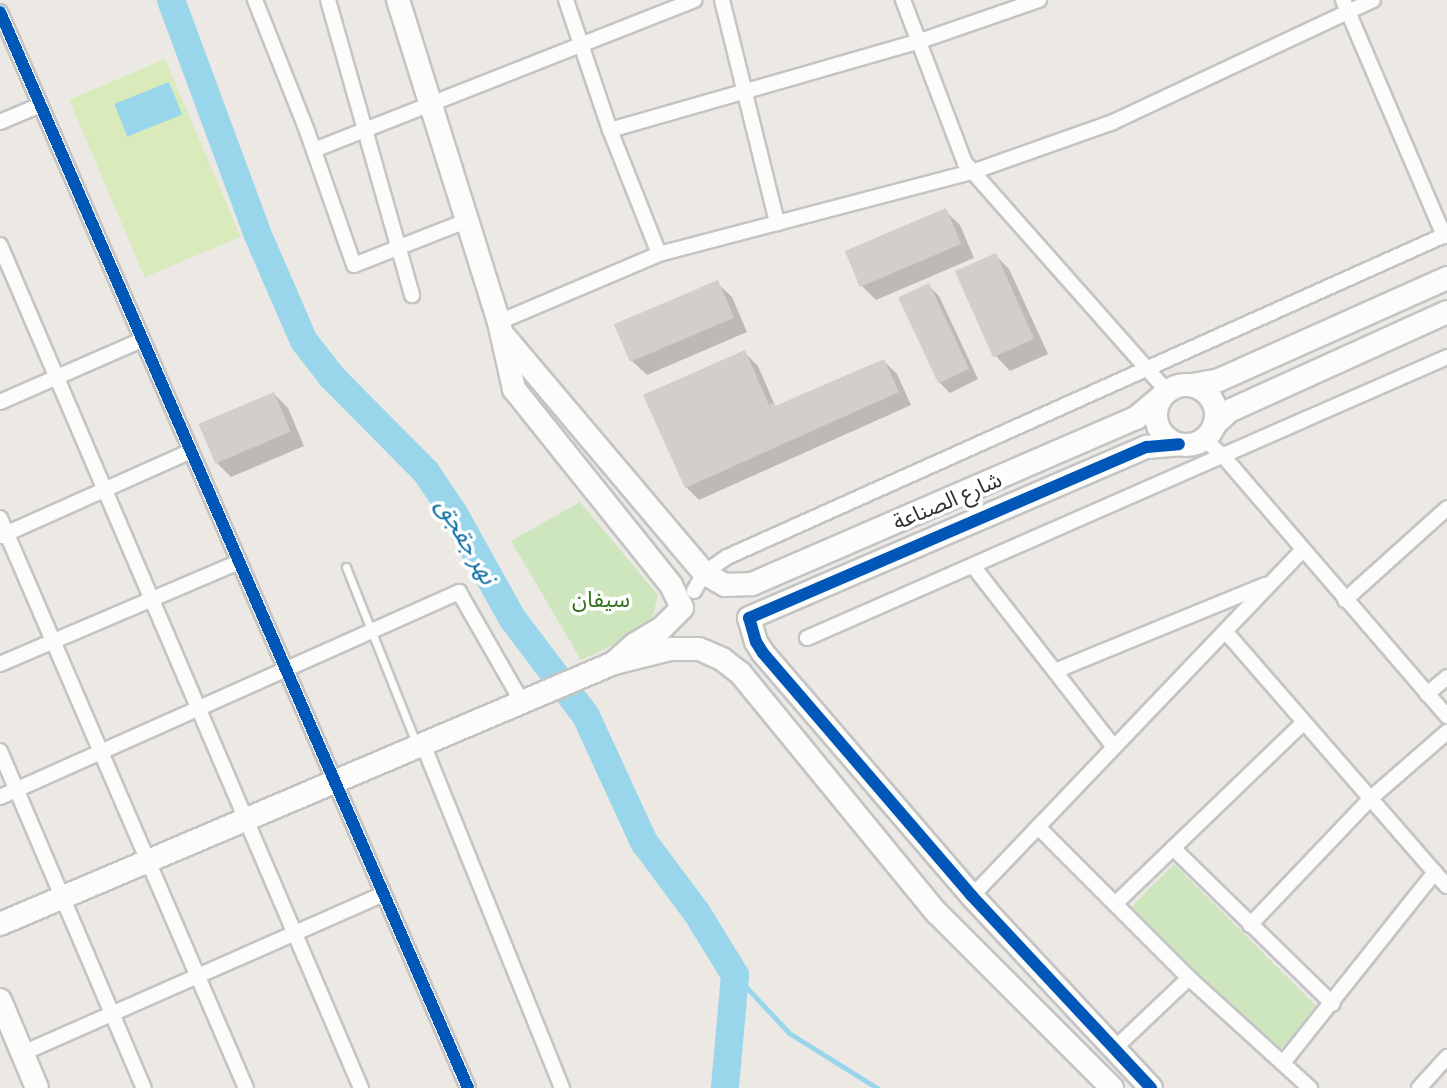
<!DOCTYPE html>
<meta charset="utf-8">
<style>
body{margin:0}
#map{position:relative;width:1447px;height:1088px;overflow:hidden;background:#ece8e4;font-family:"IBM Plex Sans","Noto Sans Arabic",sans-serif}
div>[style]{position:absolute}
.green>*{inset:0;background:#cee6be;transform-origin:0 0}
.pitch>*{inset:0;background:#d9eabb;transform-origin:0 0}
.water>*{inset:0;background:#99d6ec;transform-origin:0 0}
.shadow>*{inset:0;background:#0003}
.stream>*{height:5px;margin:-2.5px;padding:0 2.5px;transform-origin:2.5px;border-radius:2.5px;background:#99d6ec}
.river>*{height:28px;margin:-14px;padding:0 14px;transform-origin:14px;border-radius:14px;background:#99d6ec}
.building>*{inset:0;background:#d1cecb;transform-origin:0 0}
.roads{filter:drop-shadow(2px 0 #c5c4c5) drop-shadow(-2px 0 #c5c4c5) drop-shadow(0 2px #c5c4c5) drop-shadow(0 -2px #c5c4c5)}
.lane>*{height:7px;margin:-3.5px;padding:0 3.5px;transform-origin:3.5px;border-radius:3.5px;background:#fcfcfb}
.street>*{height:14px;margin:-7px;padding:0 7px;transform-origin:7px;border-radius:7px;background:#fcfcfb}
.secondary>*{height:22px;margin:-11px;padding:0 11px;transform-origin:11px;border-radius:11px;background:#fcfcfb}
.secondary>.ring{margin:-11px;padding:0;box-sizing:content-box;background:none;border:22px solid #fcfcfb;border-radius:50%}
.cycleway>*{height:12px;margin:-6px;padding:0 6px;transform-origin:6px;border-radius:6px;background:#0057b8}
span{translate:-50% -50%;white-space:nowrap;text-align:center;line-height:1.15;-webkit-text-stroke:7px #fff;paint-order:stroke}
.street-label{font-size:22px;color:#2e2e2e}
.park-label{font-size:22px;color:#2c6e1b}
.water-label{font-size:24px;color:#0d6fa3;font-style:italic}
</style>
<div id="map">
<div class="green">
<div style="clip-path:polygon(580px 502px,658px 595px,650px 628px,581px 660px,511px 541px)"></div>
<div style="left:1174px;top:864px;width:206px;height:61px;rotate:45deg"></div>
</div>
<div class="pitch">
<div style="left:165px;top:59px;width:193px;height:104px;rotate:67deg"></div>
</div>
<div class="water">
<div style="left:169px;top:82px;width:35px;height:59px;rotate:68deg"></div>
</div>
<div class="shadow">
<div style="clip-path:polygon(945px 211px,960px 225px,974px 258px,876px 300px,862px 286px)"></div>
<div style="clip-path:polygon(995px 255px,1009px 269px,1048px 354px,1010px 371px,996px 356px)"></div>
<div style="clip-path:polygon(717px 283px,732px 297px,747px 332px,647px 375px,632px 361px)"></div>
<div style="clip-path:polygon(929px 286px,939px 296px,978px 379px,950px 393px,939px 382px,900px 299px)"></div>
<div style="clip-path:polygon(745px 353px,758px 366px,776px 408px,884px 361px,897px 374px,911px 405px,699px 500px,686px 487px)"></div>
<div style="clip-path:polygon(274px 394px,288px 408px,304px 446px,231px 477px,217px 463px)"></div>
</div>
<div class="stream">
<div style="left:735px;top:975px;width:79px;rotate:47deg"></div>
<div style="left:789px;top:1033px;width:104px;rotate:32deg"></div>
</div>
<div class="river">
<div style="left:171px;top:0;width:248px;rotate:69.7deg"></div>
<div style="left:257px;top:233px;width:118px;rotate:66.5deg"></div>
<div style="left:304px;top:341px;width:46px;rotate:52.1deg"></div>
<div style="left:332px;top:377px;width:134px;rotate:45.3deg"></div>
<div style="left:426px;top:472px;width:48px;rotate:56deg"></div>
<div style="left:453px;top:512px;width:121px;rotate:60.9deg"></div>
<div style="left:512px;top:618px;width:123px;rotate:52.9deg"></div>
<div style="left:586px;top:716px;width:139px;rotate:65.3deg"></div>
<div style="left:644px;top:842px;width:89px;rotate:53.3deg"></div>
<div style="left:697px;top:913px;width:73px;rotate:58.5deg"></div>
<div style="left:735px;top:975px;width:113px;rotate:95.1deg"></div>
</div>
<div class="building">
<div style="left:946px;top:208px;width:39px;height:110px;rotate:67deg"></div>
<div style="left:996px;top:253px;width:94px;height:45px;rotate:66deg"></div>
<div style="left:718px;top:280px;width:41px;height:113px;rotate:67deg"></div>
<div style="left:929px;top:283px;width:95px;height:34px;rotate:65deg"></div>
<div style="clip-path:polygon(745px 350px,769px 405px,773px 403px,775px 406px,884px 359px,899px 392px,685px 488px,643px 395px)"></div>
<div style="left:274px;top:392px;width:43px;height:82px;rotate:67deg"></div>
</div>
<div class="roads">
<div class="lane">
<div style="left:346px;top:567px;width:192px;rotate:68.3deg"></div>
</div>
<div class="street">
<div style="left:255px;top:0;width:141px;rotate:68.3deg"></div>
<div style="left:307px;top:131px;width:142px;rotate:70.7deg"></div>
<div style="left:354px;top:265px;width:123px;rotate:-21.5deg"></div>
<div style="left:328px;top:0;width:307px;rotate:74.1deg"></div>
<div style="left:566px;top:0;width:137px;rotate:71.3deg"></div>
<div style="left:610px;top:130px;width:133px;rotate:68.4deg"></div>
<div style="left:722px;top:0;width:230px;rotate:76.1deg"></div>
<div style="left:903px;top:0;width:174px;rotate:69.2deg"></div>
<div style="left:965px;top:163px;width:305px;rotate:48.5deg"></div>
<div style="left:1343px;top:0;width:257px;rotate:66.8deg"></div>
<div style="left:0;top:12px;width:1173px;rotate:66.49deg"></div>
<div style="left:0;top:122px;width:43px;rotate:-23deg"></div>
<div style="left:610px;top:130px;width:319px;rotate:-16deg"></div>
<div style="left:917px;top:42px;width:129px;rotate:-19deg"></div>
<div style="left:314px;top:150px;width:409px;rotate:-21.5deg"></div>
<div style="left:0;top:245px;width:917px;rotate:66.82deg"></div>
<div style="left:499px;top:322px;width:174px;rotate:-23deg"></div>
<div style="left:659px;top:254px;width:324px;rotate:-14.7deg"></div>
<div style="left:972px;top:172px;width:150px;rotate:-19.5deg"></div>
<div style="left:1113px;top:122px;width:287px;rotate:-25.1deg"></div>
<div style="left:0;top:402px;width:155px;rotate:-23.6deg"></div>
<div style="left:1204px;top:439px;width:27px;rotate:42deg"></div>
<div style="left:1224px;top:457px;width:342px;rotate:49.3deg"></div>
<div style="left:0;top:518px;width:621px;rotate:66.66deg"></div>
<div style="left:1px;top:536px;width:208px;rotate:-24.1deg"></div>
<div style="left:973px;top:566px;width:229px;rotate:52.1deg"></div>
<div style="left:694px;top:591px;width:21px;rotate:-61deg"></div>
<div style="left:704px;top:573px;width:28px;rotate:-35deg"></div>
<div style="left:727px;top:557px;width:789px;rotate:-24.16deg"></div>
<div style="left:1345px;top:600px;width:137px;rotate:-42deg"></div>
<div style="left:1225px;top:631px;width:338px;rotate:49deg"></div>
<div style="left:807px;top:638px;width:699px;rotate:-23.7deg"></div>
<div style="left:0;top:664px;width:260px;rotate:-23.1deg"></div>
<div style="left:1055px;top:671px;width:227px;rotate:-22.3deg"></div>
<div style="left:1427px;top:694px;width:26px;rotate:-40deg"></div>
<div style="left:423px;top:744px;width:371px;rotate:68deg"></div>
<div style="left:0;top:751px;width:366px;rotate:66.9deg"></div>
<div style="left:0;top:797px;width:503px;rotate:-24.07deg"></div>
<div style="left:459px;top:592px;width:127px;rotate:60.2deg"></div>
<div style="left:1038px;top:827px;width:214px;rotate:45deg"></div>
<div style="left:1189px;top:978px;width:164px;rotate:42.3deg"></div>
<div style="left:1173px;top:848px;width:223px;rotate:44.3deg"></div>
<div style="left:972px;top:896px;width:477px;rotate:-46.3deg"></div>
<div style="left:1115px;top:904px;width:262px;rotate:-43.9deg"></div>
<div style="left:1250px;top:925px;width:175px;rotate:-46.4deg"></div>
<div style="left:1371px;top:798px;width:101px;rotate:-41deg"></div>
<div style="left:1113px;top:1050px;width:105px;rotate:-43.5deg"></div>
<div style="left:23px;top:1053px;width:394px;rotate:-23.8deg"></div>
<div style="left:1283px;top:1063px;width:244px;rotate:-51.5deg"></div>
<div style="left:1419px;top:1088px;width:42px;rotate:-47.9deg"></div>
</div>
<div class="secondary">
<div style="left:398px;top:0;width:337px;rotate:72.6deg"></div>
<div style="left:499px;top:322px;width:69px;rotate:77.4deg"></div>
<div style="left:514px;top:389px;width:251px;rotate:51.3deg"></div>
<div style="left:671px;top:585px;width:25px;rotate:64deg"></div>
<div style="left:682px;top:608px;width:28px;rotate:135deg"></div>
<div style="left:662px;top:628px;width:31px;rotate:149deg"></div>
<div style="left:635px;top:644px;width:28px;rotate:138deg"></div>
<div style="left:504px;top:336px;width:310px;rotate:49.8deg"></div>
<div style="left:704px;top:573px;width:24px;rotate:30deg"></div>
<div style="left:725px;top:585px;width:27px;rotate:-2deg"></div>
<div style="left:752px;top:584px;width:418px;rotate:-23.4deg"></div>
<div style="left:1136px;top:418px;width:33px;rotate:-40deg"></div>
<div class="ring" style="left:1156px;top:385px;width:38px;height:38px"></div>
<div style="left:1192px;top:385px;width:27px;rotate:-10deg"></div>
<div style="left:1219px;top:380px;width:250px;rotate:-24.1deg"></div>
<div style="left:1214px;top:425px;width:21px;rotate:-43deg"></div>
<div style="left:1229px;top:411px;width:239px;rotate:-24.4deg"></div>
<div style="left:704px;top:651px;width:20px;rotate:24deg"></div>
<div style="left:722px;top:659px;width:24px;rotate:38deg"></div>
<div style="left:741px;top:674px;width:308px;rotate:50.7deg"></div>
<div style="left:936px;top:912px;width:249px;rotate:45deg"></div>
<div style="left:0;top:924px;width:667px;rotate:-23.03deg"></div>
<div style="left:614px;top:663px;width:58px;rotate:-14deg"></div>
<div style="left:670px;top:649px;width:29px"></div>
<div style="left:0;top:1000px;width:95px;rotate:67.2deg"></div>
<div style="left:1151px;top:1088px;width:262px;rotate:-133deg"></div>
<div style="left:972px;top:896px;width:321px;rotate:-130.7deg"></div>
<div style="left:763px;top:653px;width:13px;rotate:-122deg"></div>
<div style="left:756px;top:642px;width:25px;rotate:-106deg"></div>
<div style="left:749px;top:618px;width:433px;rotate:-23.3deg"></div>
<div style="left:1147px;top:447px;width:32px;rotate:-5deg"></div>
</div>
</div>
<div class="cycleway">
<div style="left:0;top:12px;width:1173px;rotate:66.49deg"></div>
<div style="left:1151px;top:1088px;width:262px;rotate:-133deg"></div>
<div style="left:972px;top:896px;width:321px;rotate:-130.7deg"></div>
<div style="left:763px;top:653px;width:13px;rotate:-122deg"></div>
<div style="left:756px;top:642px;width:25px;rotate:-106deg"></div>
<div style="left:749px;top:618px;width:433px;rotate:-23.3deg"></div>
<div style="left:1147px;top:447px;width:32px;rotate:-5deg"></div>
</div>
<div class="street-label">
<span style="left:947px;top:500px;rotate:-23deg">شارع الصناعة</span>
</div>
<div class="park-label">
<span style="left:601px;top:599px">سيفان</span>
</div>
<div class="water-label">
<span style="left:467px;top:541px;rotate:60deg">نهر جقجق</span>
</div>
</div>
